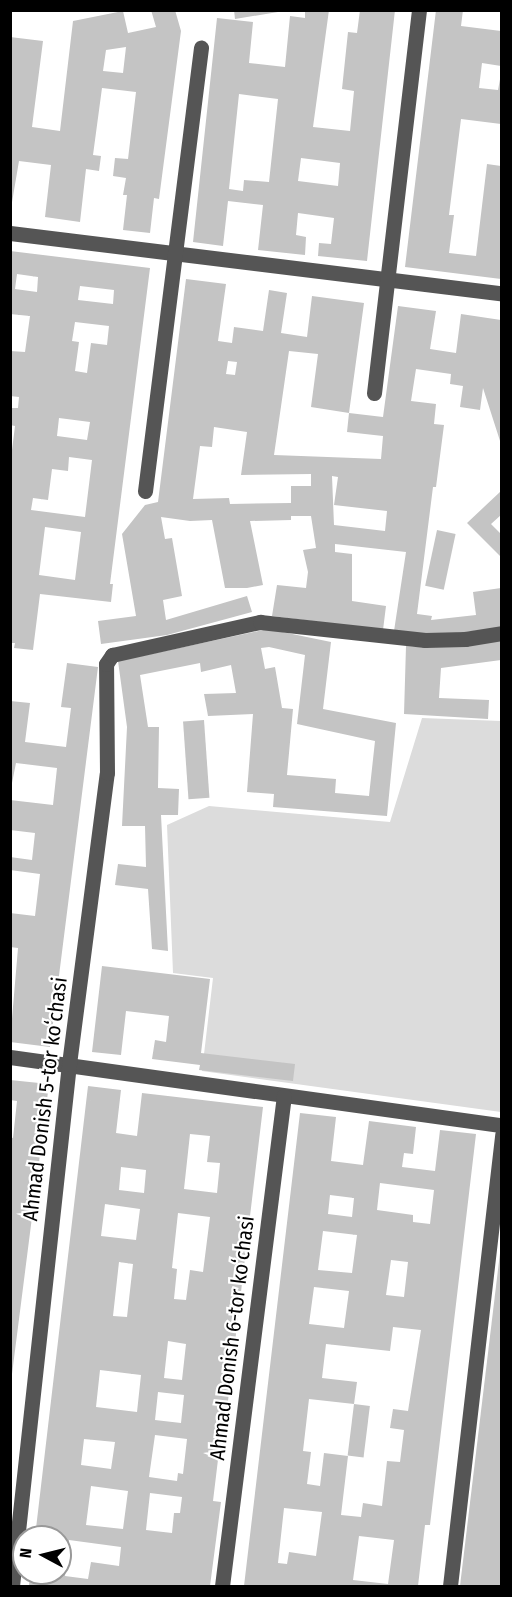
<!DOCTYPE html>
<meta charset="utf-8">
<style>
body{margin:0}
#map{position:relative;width:512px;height:1597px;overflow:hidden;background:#fff;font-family:"Fira Sans Condensed",sans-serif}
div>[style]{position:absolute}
.green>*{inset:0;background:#dcdcdc}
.building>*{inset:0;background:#c4c4c4;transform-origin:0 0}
.minor>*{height:15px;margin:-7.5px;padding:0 7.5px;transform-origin:7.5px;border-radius:7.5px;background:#555}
span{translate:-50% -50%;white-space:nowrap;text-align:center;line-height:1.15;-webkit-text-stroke:4.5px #fff;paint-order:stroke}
.street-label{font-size:21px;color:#000}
.frame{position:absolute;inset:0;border:12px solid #000;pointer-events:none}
.north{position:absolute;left:12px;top:1525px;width:60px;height:60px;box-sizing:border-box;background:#fff;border:2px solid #999;border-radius:50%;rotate:277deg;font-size:16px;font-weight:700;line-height:24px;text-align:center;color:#000}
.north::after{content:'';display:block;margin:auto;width:21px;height:27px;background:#000;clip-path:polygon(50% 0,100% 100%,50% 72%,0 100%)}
</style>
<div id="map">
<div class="green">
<div style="clip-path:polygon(422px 718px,501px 721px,501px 1112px,202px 1071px,213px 978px,173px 973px,167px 825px,209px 806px,390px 822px)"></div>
</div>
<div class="building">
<div style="clip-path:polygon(evenodd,151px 10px,175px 10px,181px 31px,159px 199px,154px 198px,150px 233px,123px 230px,127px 195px,123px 195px,126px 178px,113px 176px,115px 158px,128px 159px,136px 92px,102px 88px,93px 155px,101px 156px,99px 171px,86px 169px,80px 222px,45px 217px,51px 165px,19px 161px,10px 214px,10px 37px,43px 41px,32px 127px,60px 131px,73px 21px,123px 11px,128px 33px,156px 27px,151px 10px,126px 47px,123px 73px,103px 71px,106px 50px,126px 47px)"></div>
<div style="clip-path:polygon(234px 10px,283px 10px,284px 11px,235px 19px)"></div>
<div style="clip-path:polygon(evenodd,305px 10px,329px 10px,313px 127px,350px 131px,354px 91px,342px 89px,348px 32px,357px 33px,360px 10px,395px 10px,367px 261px,318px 256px,319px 243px,331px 244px,334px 218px,298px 213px,296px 235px,306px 237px,305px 255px,258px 250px,263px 205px,228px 201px,223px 246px,193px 242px,217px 18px,253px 22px,249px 63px,285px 67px,290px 16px,305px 18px,305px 10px,239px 94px,278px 99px,269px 182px,244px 180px,243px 191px,229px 189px,239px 94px,305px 10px,301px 158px,340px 163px,338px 186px,298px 181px,301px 158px)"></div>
<div style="clip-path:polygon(436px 10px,463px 10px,461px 26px,501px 31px,501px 66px,482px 63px,479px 88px,498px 90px,501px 74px,501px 124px,461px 119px,449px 215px,454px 215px,449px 253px,476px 256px,487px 164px,501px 166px,501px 279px,405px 267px)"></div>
<div style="clip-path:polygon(evenodd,10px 251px,150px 268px,110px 584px,113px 584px,111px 602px,40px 594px,33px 650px,14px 648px,15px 643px,10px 643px,10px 466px,15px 426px,10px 425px,10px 408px,18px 408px,19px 397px,10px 396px,10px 351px,25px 352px,30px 316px,10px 314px,10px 251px,17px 274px,38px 277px,37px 292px,15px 289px,17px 274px,10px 251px,80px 286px,114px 290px,113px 304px,78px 300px,80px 286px,10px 251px,75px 322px,109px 326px,107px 345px,91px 343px,87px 373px,75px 371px,79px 342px,72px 341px,75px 322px,10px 251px,59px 418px,90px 422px,87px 440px,57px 436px,59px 418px,10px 251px,69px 457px,92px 460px,85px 517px,31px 510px,33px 498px,48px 500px,52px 469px,68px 471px,69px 457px,10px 251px,45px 527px,81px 532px,75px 580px,39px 575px,45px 527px)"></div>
<div style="clip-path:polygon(evenodd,186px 279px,226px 284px,218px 341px,232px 343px,234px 327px,263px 331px,269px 290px,287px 293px,281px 333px,307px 337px,312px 296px,364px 303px,349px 413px,311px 407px,318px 354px,289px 351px,274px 455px,381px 459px,383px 436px,347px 432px,349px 413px,383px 417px,398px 306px,436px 311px,430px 349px,456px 353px,461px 314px,501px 320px,501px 444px,483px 388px,480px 410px,460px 407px,463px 386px,450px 384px,451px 374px,416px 369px,411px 401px,436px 404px,434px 424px,444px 425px,436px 487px,433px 487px,417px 614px,432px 616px,431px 620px,476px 615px,473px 592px,501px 588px,501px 628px,429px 636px,394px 631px,406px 552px,335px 544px,335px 552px,352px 554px,352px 601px,386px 606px,383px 630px,272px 616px,277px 585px,306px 588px,308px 572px,303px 550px,316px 548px,311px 516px,291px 516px,291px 520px,250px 521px,263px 585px,247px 588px,225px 588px,212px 520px,190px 521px,161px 517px,165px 539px,172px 538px,182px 596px,163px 600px,166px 620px,247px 596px,252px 612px,167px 635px,101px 644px,98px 621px,136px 616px,122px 534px,145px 505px,158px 502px,186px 279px,228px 361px,237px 362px,235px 375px,226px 374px,228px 361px,186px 279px,214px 427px,247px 432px,241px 475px,311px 474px,311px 486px,291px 486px,291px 503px,230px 504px,229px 498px,193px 499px,200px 446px,212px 447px,214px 427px,186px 279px,332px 476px,338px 477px,334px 505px,387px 511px,385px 531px,334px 525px,332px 476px)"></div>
<div style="clip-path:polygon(501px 491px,501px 515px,491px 524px,501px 534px,501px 557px,467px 523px)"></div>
<div style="left:437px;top:530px;width:19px;height:57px;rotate:12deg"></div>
<div style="clip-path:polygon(evenodd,268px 629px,331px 642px,323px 709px,396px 723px,387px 816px,273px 807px,274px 794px,247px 792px,253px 714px,208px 716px,204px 694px,236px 693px,231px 665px,201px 672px,200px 663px,140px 675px,148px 727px,159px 727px,158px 788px,179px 789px,178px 815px,161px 815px,168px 951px,152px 949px,148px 889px,115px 885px,118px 864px,146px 867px,145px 826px,122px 826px,127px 727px,118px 661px,268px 629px,269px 647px,305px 655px,297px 724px,375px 741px,369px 796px,335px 793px,336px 779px,287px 775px,293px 709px,282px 708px,275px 667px,265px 669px,261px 648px,269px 647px)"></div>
<div style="clip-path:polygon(501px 639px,501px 660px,441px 668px,439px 698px,489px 700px,488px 719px,404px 714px,406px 646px,424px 647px)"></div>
<div style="clip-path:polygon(67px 663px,98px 667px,50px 1047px,10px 1042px,18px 948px,10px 947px,10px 913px,35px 916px,40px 874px,10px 870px,10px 857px,32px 860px,35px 833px,10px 830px,10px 800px,53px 805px,57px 768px,16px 763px,10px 793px,10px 701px,30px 703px,25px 742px,66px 747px,71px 708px,61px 707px)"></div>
<div style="left:204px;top:720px;width:78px;height:21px;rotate:86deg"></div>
<div style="clip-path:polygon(102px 966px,210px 979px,201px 1053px,295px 1064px,293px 1081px,199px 1070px,200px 1065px,152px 1059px,155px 1040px,166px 1042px,169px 1016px,126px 1011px,121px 1055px,92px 1052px)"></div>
<div style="clip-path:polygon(10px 1080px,49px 1084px,12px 1374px,10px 1137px,13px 1138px,17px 1101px,10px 1100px)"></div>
<div style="clip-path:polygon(evenodd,88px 1086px,121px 1090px,116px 1133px,137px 1136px,142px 1093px,263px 1107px,223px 1443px,220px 1443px,213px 1501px,221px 1502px,210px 1586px,29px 1586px,30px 1573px,60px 1573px,60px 1537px,35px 1537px,88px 1086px,190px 1134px,210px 1136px,207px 1162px,220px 1163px,217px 1193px,184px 1189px,190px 1134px,88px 1086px,121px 1167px,146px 1170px,144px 1193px,119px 1190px,121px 1167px,88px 1086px,105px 1204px,140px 1209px,136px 1240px,101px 1236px,105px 1204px,88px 1086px,178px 1213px,210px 1217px,203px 1272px,190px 1270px,186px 1300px,174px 1299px,177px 1269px,172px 1268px,178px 1213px,88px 1086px,119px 1262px,133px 1264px,127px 1317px,113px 1316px,119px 1262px,88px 1086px,168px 1341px,186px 1344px,182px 1380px,164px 1378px,168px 1341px,88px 1086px,100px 1370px,141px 1375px,137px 1412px,96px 1407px,100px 1370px,88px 1086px,158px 1392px,184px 1395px,181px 1423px,155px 1420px,158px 1392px,88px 1086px,155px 1435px,187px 1439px,183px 1474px,178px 1473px,177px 1481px,149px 1477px,155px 1435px,88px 1086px,84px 1439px,115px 1442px,111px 1469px,81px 1465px,84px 1439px,88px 1086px,91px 1486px,128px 1491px,123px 1529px,86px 1525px,91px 1486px,88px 1086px,150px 1493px,182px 1497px,180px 1513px,174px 1513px,172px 1533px,146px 1530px,150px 1493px,88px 1086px,69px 1540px,121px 1547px,119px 1566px,91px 1562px,88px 1579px,65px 1576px,69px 1540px)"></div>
<div style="clip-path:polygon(evenodd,300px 1113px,336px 1117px,331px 1161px,363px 1165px,369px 1121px,416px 1127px,413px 1154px,404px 1153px,402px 1167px,435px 1171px,440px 1130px,476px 1134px,430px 1525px,425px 1525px,418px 1586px,244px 1586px,300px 1113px,380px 1183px,434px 1190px,430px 1224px,413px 1222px,413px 1215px,377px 1210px,380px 1183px,300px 1113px,330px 1195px,354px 1198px,352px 1217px,328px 1214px,330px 1195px,300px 1113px,323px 1231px,357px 1235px,352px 1273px,318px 1270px,323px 1231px,300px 1113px,391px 1260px,408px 1262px,404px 1297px,386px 1295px,391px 1260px,300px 1113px,314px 1287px,349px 1291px,344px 1328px,309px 1324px,314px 1287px,300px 1113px,393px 1327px,421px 1330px,408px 1411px,393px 1409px,390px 1428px,404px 1430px,400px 1462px,387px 1461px,382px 1506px,363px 1503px,361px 1517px,341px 1515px,348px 1456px,324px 1453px,320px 1486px,307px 1484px,311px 1452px,303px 1451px,309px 1399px,354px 1404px,357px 1382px,322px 1378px,326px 1344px,390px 1351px,393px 1327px,300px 1113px,284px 1508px,322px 1512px,316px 1556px,289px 1552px,287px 1564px,278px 1563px,284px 1508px,300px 1113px,359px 1536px,394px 1540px,388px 1584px,353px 1580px,359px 1536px)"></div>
<div style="clip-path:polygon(500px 1253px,501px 1573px,500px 1586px,460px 1586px)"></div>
<div style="left:354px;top:1404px;width:16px;height:52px;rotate:7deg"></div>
</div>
<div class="minor">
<div style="left:10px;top:233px;width:496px;rotate:7deg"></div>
<div style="left:374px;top:393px;width:386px;rotate:-83.3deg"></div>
<div style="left:145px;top:491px;width:447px;rotate:-82.8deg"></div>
<div style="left:10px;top:1057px;width:497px;rotate:7.9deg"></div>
<div style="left:12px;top:1586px;width:525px;rotate:-83.77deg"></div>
<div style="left:69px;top:1064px;width:293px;rotate:-82.6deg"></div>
<div style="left:107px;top:773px;width:109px;rotate:-90.5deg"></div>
<div style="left:106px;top:664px;width:11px;rotate:-56deg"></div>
<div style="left:112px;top:655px;width:152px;rotate:-12.6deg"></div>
<div style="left:260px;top:622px;width:166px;rotate:6.2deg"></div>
<div style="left:425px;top:640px;width:40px;rotate:-1.4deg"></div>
<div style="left:465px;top:639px;width:37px;rotate:-9deg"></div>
<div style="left:222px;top:1586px;width:494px;rotate:-82.8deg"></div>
<div style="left:450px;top:1586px;width:455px;rotate:-83.4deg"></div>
</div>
<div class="street-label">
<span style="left:45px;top:1099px;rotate:-83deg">Ahmad Donish 5-tor koʻchasi</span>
<span style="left:232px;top:1338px;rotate:-83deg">Ahmad Donish 6-tor koʻchasi</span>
</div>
<div class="frame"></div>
<div class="north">N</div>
</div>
